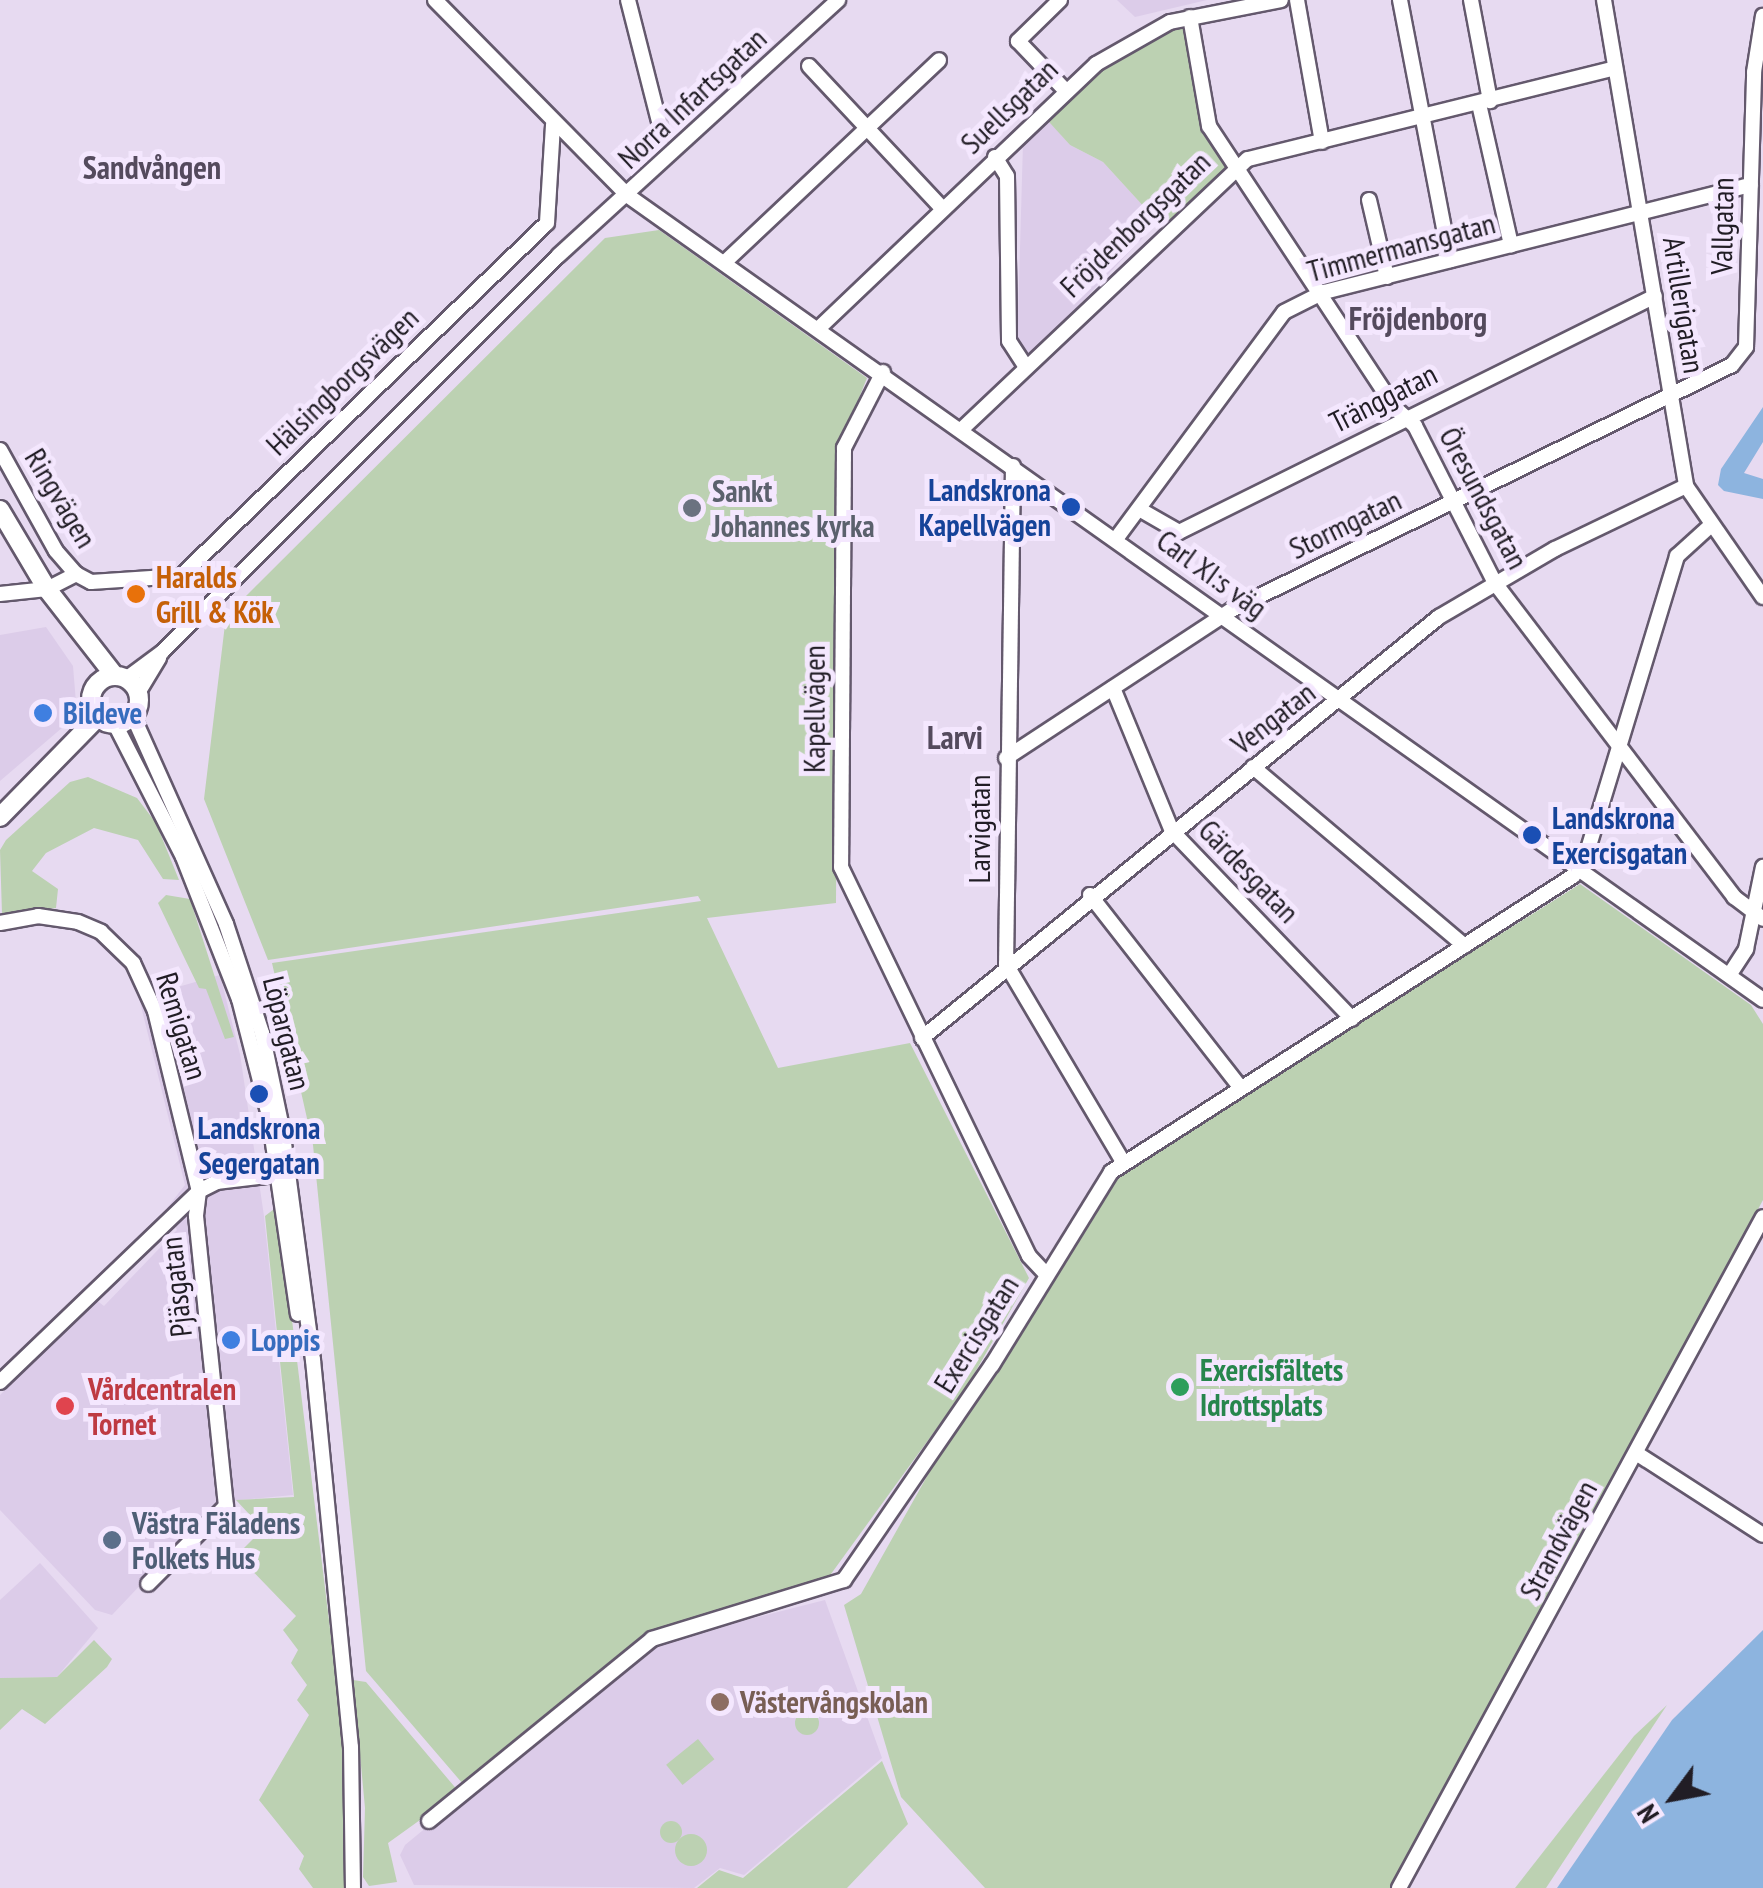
<!DOCTYPE html>
<meta charset="utf-8">
<style>
body{margin:0}
#map{position:relative;width:1763px;height:1888px;overflow:hidden;background:#e7daf1;font-family:"PT Sans Narrow",sans-serif}
div>[style]{position:absolute}
.built>*{inset:0;background:#dccce9}
.green>*{inset:0;background:#bcd1b2;transform-origin:0 0}
.round{border-radius:50%}
.water>*{inset:0;background:#8db4df}
.roads{filter:drop-shadow(2px 0 #64596d) drop-shadow(-2px 0 #64596d) drop-shadow(0 2px #64596d) drop-shadow(0 -2px #64596d)}
.minor>*{height:14px;margin:-7px;padding:0 7px;transform-origin:7px;border-radius:7px;background:#fff}
.major>*{height:18px;margin:-9px;padding:0 9px;transform-origin:9px;border-radius:9px;background:#fff}
.major>.ring{margin:-9px;padding:0;box-sizing:content-box;background:none;border:18px solid #fff;border-radius:50%}
.dots>*{width:28px;height:28px;translate:-50% -50%;box-sizing:border-box;border:5px solid #f4e7fe;border-radius:50%}
span{translate:-50% -50%;white-space:nowrap;text-align:center;line-height:1.15;-webkit-text-stroke:10px #f4e7fe;paint-order:stroke}
.street-label{font-size:30px;color:#211d25}
.transit-label{font-size:30px;color:#164399;font-weight:700}
.right{translate:-100% -50%;text-align:right}
.left{translate:0 -50%;text-align:left}
.worship-label{font-size:30px;color:#5b616d;font-weight:700}
.food-label{font-size:30px;color:#c56008;font-weight:700}
.shop-label{font-size:30px;color:#366cbe;font-weight:700}
.leisure-label{font-size:30px;color:#27864d;font-weight:700}
.health-label{font-size:30px;color:#be3a42;font-weight:700}
.service-label{font-size:30px;color:#4e5e75;font-weight:700}
.education-label{font-size:30px;color:#785e54;font-weight:700}
.neighbourhood-label{font-size:32px;color:#544a5d;font-weight:700}
.north{position:absolute;left:1623px;top:1748px;width:100px;height:100px;-webkit-text-stroke:8px #f4e7fe;paint-order:stroke;rotate:238deg;font-size:28px;font-weight:700;line-height:40px;text-align:center;color:#211d25}
.north::after{content:'';display:block;margin:auto;width:35px;height:45px;background:#211d25;clip-path:polygon(50% 0,100% 100%,50% 72%,0 100%)}
</style>
<div id="map">
<div class="built">
<div style="clip-path:polygon(1117px 0,1207px 0,1135px 17px)"></div>
<div style="clip-path:polygon(1050px 122px,1070px 145px,1103px 162px,1158px 222px,1028px 358px,1017px 354px,1023px 143px)"></div>
<div style="clip-path:polygon(46px 627px,73px 666px,77px 715px,0 781px,0 635px)"></div>
<div style="clip-path:polygon(220px 975px,240px 1054px,264px 1216px,293px 1495px,219px 1502px,112px 1615px,95px 1610px,0 1510px,0 1395px,96px 1300px,104px 1306px,177px 1230px,167px 1208px,185px 1185px,139px 998px)"></div>
<div style="clip-path:polygon(40px 1563px,98px 1628px,57px 1677px,0 1678px,0 1600px)"></div>
<div style="clip-path:polygon(825px 1600px,882px 1758px,744px 1875px,720px 1868px,694px 1888px,414px 1885px,400px 1855px,405px 1845px,648px 1645px)"></div>
</div>
<div class="green">
<div style="clip-path:polygon(1190px 17px,1201px 102px,1236px 166px,1167px 232px,1103px 162px,1070px 145px,1040px 112px,1064px 89px)"></div>
<div style="clip-path:polygon(659px 230px,867px 378px,839px 448px,836px 903px,707px 918px,778px 1068px,910px 1043px,1029px 1278px,966px 1388px,823px 1585px,642px 1638px,463px 1784px,366px 1671px,313px 1145px,272px 963px,701px 901px,698px 896px,268px 960px,204px 799px,226px 616px,605px 238px)"></div>
<div style="clip-path:polygon(88px 777px,137px 798px,156px 823px,179px 880px,163px 879px,138px 840px,94px 828px,46px 853px,32px 871px,58px 889px,56px 908px,2px 914px,0 850px,6px 840px,70px 782px)"></div>
<div style="clip-path:polygon(1580px 884px,1751px 1005px,1763px 1024px,1763px 1200px,1392px 1888px,985px 1888px,901px 1797px,844px 1605px,861px 1594px,948px 1439px,1115px 1176px)"></div>
<div style="clip-path:polygon(166px 895px,190px 899px,234px 1037px,225px 1039px,206px 989px,199px 988px,183px 955px,158px 903px)"></div>
<div style="clip-path:polygon(278px 1206px,342px 1726px,348px 1835px,344px 1888px,313px 1888px,299px 1869px,304px 1856px,259px 1800px,309px 1715px,297px 1700px,307px 1685px,291px 1663px,298px 1650px,283px 1630px,296px 1616px,237px 1555px,263px 1529px,236px 1500px,294px 1497px,265px 1216px)"></div>
<div style="clip-path:polygon(94px 1640px,112px 1659px,107px 1667px,45px 1724px,22px 1709px,0 1730px,0 1678px,57px 1677px)"></div>
<div style="clip-path:polygon(353px 1680px,366px 1682px,459px 1792px,388px 1843px,397px 1882px,369px 1886px,363px 1877px,365px 1808px)"></div>
<div style="clip-path:polygon(1667px 1705px,1546px 1888px,1515px 1888px,1634px 1736px)"></div>
<div class="round" style="left:795px;top:1711px;width:24px;height:24px"></div>
<div style="left:698px;top:1739px;width:26px;height:41px;rotate:51deg"></div>
<div style="clip-path:polygon(882px 1761px,908px 1824px,847px 1888px,697px 1888px,719px 1870px,743px 1878px)"></div>
<div class="round" style="left:660px;top:1821px;width:22px;height:22px"></div>
<div class="round" style="left:675px;top:1834px;width:32px;height:32px"></div>
</div>
<div class="water">
<div style="clip-path:polygon(1763px 407px,1763px 442px,1744px 473px,1763px 479px,1763px 499px,1724px 491px,1718px 485px,1721px 469px)"></div>
<div style="clip-path:polygon(1763px 1630px,1763px 1888px,1557px 1888px,1672px 1720px)"></div>
</div>
<div class="roads">
<div class="minor">
<div style="left:435px;top:0;width:274px;rotate:45.4deg"></div>
<div style="left:627px;top:195px;width:1392px;rotate:35.32deg"></div>
<div style="left:628px;top:0;width:133px;rotate:75.7deg"></div>
<div style="left:1060px;top:0;width:59px;rotate:135.7deg"></div>
<div style="left:1018px;top:41px;width:66px;rotate:46.2deg"></div>
<div style="left:1297px;top:0;width:144px;rotate:80deg"></div>
<div style="left:1400px;top:0;width:265px;rotate:79.1deg"></div>
<div style="left:1471px;top:0;width:103px;rotate:79.3deg"></div>
<div style="left:1604px;top:0;width:493px;rotate:80.4deg"></div>
<div style="left:1686px;top:486px;width:135px;rotate:55.3deg"></div>
<div style="left:1190px;top:17px;width:111px;rotate:80.1deg"></div>
<div style="left:1209px;top:126px;width:338px;rotate:56.6deg"></div>
<div style="left:1395px;top:408px;width:27px;rotate:42deg"></div>
<div style="left:1415px;top:426px;width:176px;rotate:63deg"></div>
<div style="left:1495px;top:583px;width:395px;rotate:52.7deg"></div>
<div style="left:1734px;top:897px;width:36px;rotate:37deg"></div>
<div style="left:809px;top:66px;width:195px;rotate:46.9deg"></div>
<div style="left:1479px;top:104px;width:145px;rotate:77.2deg"></div>
<div style="left:995px;top:157px;width:22px;rotate:58deg"></div>
<div style="left:1007px;top:176px;width:165px;rotate:89.3deg"></div>
<div style="left:1009px;top:341px;width:30px;rotate:57deg"></div>
<div style="left:1369px;top:200px;width:79px;rotate:76.8deg"></div>
<div style="left:725px;top:262px;width:294px;rotate:-43.3deg"></div>
<div style="left:819px;top:328px;width:383px;rotate:-43.6deg"></div>
<div style="left:1096px;top:64px;width:85px;rotate:-29.6deg"></div>
<div style="left:1170px;top:22px;width:113px;rotate:-11.2deg"></div>
<div style="left:883px;top:372px;width:85px;rotate:117.2deg"></div>
<div style="left:844px;top:448px;width:419px;rotate:90.4deg"></div>
<div style="left:841px;top:867px;width:432px;rotate:64.2deg"></div>
<div style="left:1029px;top:1256px;width:23px;rotate:47deg"></div>
<div style="left:962px;top:429px;width:393px;rotate:-43.4deg"></div>
<div style="left:1248px;top:159px;width:378px;rotate:-13.9deg"></div>
<div style="left:0;top:450px;width:115px;rotate:61deg"></div>
<div style="left:56px;top:551px;width:30px;rotate:49deg"></div>
<div style="left:76px;top:574px;width:17px;rotate:28deg"></div>
<div style="left:91px;top:582px;width:90px;rotate:-3.8deg"></div>
<div style="left:181px;top:576px;width:508px;rotate:-43.96deg"></div>
<div style="left:547px;top:223px;width:99px;rotate:-86.5deg"></div>
<div style="left:1013px;top:466px;width:498px;rotate:90.8deg"></div>
<div style="left:1006px;top:964px;width:230px;rotate:59.4deg"></div>
<div style="left:1139px;top:509px;width:46px;rotate:29.9deg"></div>
<div style="left:1179px;top:532px;width:531px;rotate:-26.37deg"></div>
<div style="left:1116px;top:539px;width:282px;rotate:-53.5deg"></div>
<div style="left:1284px;top:312px;width:45px;rotate:-26.6deg"></div>
<div style="left:1324px;top:292px;width:440px;rotate:-14.1deg"></div>
<div style="left:0;top:594px;width:47px;rotate:-6.1deg"></div>
<div style="left:47px;top:589px;width:33px;rotate:-27deg"></div>
<div style="left:126px;top:679px;width:44px;rotate:-36.6deg"></div>
<div style="left:161px;top:653px;width:563px;rotate:-45deg"></div>
<div style="left:559px;top:255px;width:378px;rotate:-42.4deg"></div>
<div style="left:1113px;top:688px;width:155px;rotate:67.6deg"></div>
<div style="left:1172px;top:831px;width:260px;rotate:46.2deg"></div>
<div style="left:138px;top:693px;width:41px;rotate:-59deg"></div>
<div style="left:133px;top:716px;width:228px;rotate:65.9deg"></div>
<div style="left:226px;top:924px;width:115px;rotate:71.7deg"></div>
<div style="left:262px;top:1033px;width:97px;rotate:78.1deg"></div>
<div style="left:282px;top:1128px;width:234px;rotate:82.4deg"></div>
<div style="left:313px;top:1360px;width:389px;rotate:84.4deg"></div>
<div style="left:351px;top:1747px;width:141px;rotate:89.2deg"></div>
<div style="left:115px;top:724px;width:149px;rotate:62.9deg"></div>
<div style="left:183px;top:857px;width:153px;rotate:68.5deg"></div>
<div style="left:239px;top:999px;width:121px;rotate:75.6deg"></div>
<div style="left:269px;top:1116px;width:200px;rotate:81.7deg"></div>
<div style="left:1006px;top:758px;width:272px;rotate:-33.3deg"></div>
<div style="left:1233px;top:609px;width:555px;rotate:-26.06deg"></div>
<div style="left:1732px;top:365px;width:23px;rotate:-52deg"></div>
<div style="left:1746px;top:347px;width:275px;rotate:-88.3deg"></div>
<div style="left:1754px;top:72px;width:57px;rotate:-80.9deg"></div>
<div style="left:1253px;top:767px;width:277px;rotate:40.2deg"></div>
<div style="left:1090px;top:895px;width:245px;rotate:52deg"></div>
<div style="left:0;top:923px;width:39px;rotate:-10deg"></div>
<div style="left:38px;top:916px;width:40px;rotate:8.5deg"></div>
<div style="left:78px;top:922px;width:25px;rotate:23deg"></div>
<div style="left:101px;top:932px;width:45px;rotate:44.1deg"></div>
<div style="left:133px;top:963px;width:53px;rotate:65.4deg"></div>
<div style="left:155px;top:1011px;width:185px;rotate:76.3deg"></div>
<div style="left:199px;top:1191px;width:25px;rotate:97deg"></div>
<div style="left:196px;top:1216px;width:292px;rotate:84.1deg"></div>
<div style="left:226px;top:1506px;width:110px;rotate:135deg"></div>
<div style="left:1730px;top:974px;width:30px;rotate:-57deg"></div>
<div style="left:1746px;top:949px;width:84px;rotate:-78.3deg"></div>
<div style="left:922px;top:1038px;width:667px;rotate:-39.16deg"></div>
<div style="left:1439px;top:617px;width:134px;rotate:-30.4deg"></div>
<div style="left:1555px;top:549px;width:145px;rotate:-25.7deg"></div>
<div style="left:0;top:1382px;width:276px;rotate:-43.8deg"></div>
<div style="left:199px;top:1191px;width:20px;rotate:-27deg"></div>
<div style="left:217px;top:1182px;width:66px;rotate:-6.9deg"></div>
<div style="left:1636px;top:1453px;width:151px;rotate:32.8deg"></div>
<div style="left:429px;top:1821px;width:288px;rotate:-39.2deg"></div>
<div style="left:652px;top:1639px;width:201px;rotate:-17.1deg"></div>
<div style="left:844px;top:1580px;width:261px;rotate:-55.5deg"></div>
<div style="left:992px;top:1365px;width:227px;rotate:-58.3deg"></div>
<div style="left:1111px;top:1172px;width:549px;rotate:-32.65deg"></div>
<div style="left:1573px;top:876px;width:21px;rotate:-55deg"></div>
<div style="left:1585px;top:859px;width:317px;rotate:-73.1deg"></div>
<div style="left:1677px;top:556px;width:43px;rotate:-42.2deg"></div>
<div style="left:1399px;top:1888px;width:763px;rotate:-61.52deg"></div>
</div>
<div class="major">
<div style="left:0;top:510px;width:92px;rotate:59.3deg"></div>
<div style="left:47px;top:589px;width:110px;rotate:52deg"></div>
<div class="ring" style="left:91px;top:676px;width:30px;height:30px"></div>
<div style="left:0;top:817px;width:140px;rotate:-45.6deg"></div>
</div>
</div>
<div class="dots">
<div style="left:1071px;top:507px;background:#1a4fb4"></div>
<div style="left:692px;top:508px;background:#6b7280"></div>
<div style="left:136px;top:594px;background:#e8710a"></div>
<div style="left:43px;top:713px;background:#3f7fe0"></div>
<div style="left:1532px;top:835px;background:#1a4fb4"></div>
<div style="left:259px;top:1094px;background:#1a4fb4"></div>
<div style="left:231px;top:1340px;background:#3f7fe0"></div>
<div style="left:1180px;top:1387px;background:#2e9e5b"></div>
<div style="left:65px;top:1406px;background:#e0444e"></div>
<div style="left:112px;top:1540px;background:#5c6f8a"></div>
<div style="left:720px;top:1702px;background:#8d6e63"></div>
</div>
<div class="street-label">
<span style="left:692px;top:98px;rotate:-43deg">Norra Infartsgatan</span>
<span style="left:1009px;top:106px;rotate:-44deg">Suellsgatan</span>
<span style="left:1135px;top:224px;rotate:-44deg">Fröjdenborgsgatan</span>
<span style="left:1722px;top:226px;rotate:-89deg">Vallgatan</span>
<span style="left:1401px;top:247px;rotate:-15deg">Timmermansgatan</span>
<span style="left:1684px;top:305px;rotate:81deg">Artillerigatan</span>
<span style="left:342px;top:381px;rotate:-44deg">Hälsingborgsvägen</span>
<span style="left:1383px;top:398px;rotate:-27deg">Tränggatan</span>
<span style="left:61px;top:498px;rotate:59deg">Ringvägen</span>
<span style="left:1484px;top:498px;rotate:62deg">Öresundsgatan</span>
<span style="left:1345px;top:524px;rotate:-26deg">Stormgatan</span>
<span style="left:1212px;top:574px;rotate:36deg">Carl XI:s väg</span>
<span style="left:814px;top:709px;rotate:-90deg">Kapellvägen</span>
<span style="left:1273px;top:718px;rotate:-38deg">Vengatan</span>
<span style="left:979px;top:829px;rotate:-90deg">Larvigatan</span>
<span style="left:1249px;top:871px;rotate:46deg">Gärdesgatan</span>
<span style="left:182px;top:1026px;rotate:73deg">Remigatan</span>
<span style="left:287px;top:1033px;rotate:76deg">Löpargatan</span>
<span style="left:176px;top:1287px;rotate:-96deg">Pjäsgatan</span>
<span style="left:976px;top:1334px;rotate:-58deg">Exercisgatan</span>
<span style="left:1558px;top:1540px;rotate:-62deg">Strandvägen</span>
</div>
<div class="transit-label">
<span class="right" style="left:1051px;top:507px">Landskrona<br>Kapellvägen</span>
<span class="left" style="left:1552px;top:835px">Landskrona<br>Exercisgatan</span>
<span style="left:259px;top:1145px">Landskrona<br>Segergatan</span>
</div>
<div class="worship-label">
<span class="left" style="left:712px;top:508px">Sankt<br>Johannes kyrka</span>
</div>
<div class="food-label">
<span class="left" style="left:156px;top:594px">Haralds<br>Grill &amp; Kök</span>
</div>
<div class="shop-label">
<span class="left" style="left:63px;top:713px">Bildeve</span>
<span class="left" style="left:251px;top:1340px">Loppis</span>
</div>
<div class="leisure-label">
<span class="left" style="left:1200px;top:1387px">Exercisfältets<br>Idrottsplats</span>
</div>
<div class="health-label">
<span class="left" style="left:88px;top:1406px">Vårdcentralen<br>Tornet</span>
</div>
<div class="service-label">
<span class="left" style="left:132px;top:1540px">Västra Fäladens<br>Folkets Hus</span>
</div>
<div class="education-label">
<span class="left" style="left:740px;top:1702px">Västervångskolan</span>
</div>
<div class="neighbourhood-label">
<span style="left:152px;top:167px">Sandvången</span>
<span style="left:1418px;top:318px">Fröjdenborg</span>
<span style="left:955px;top:737px">Larvi</span>
</div>
<div class="north">N</div>
</div>
